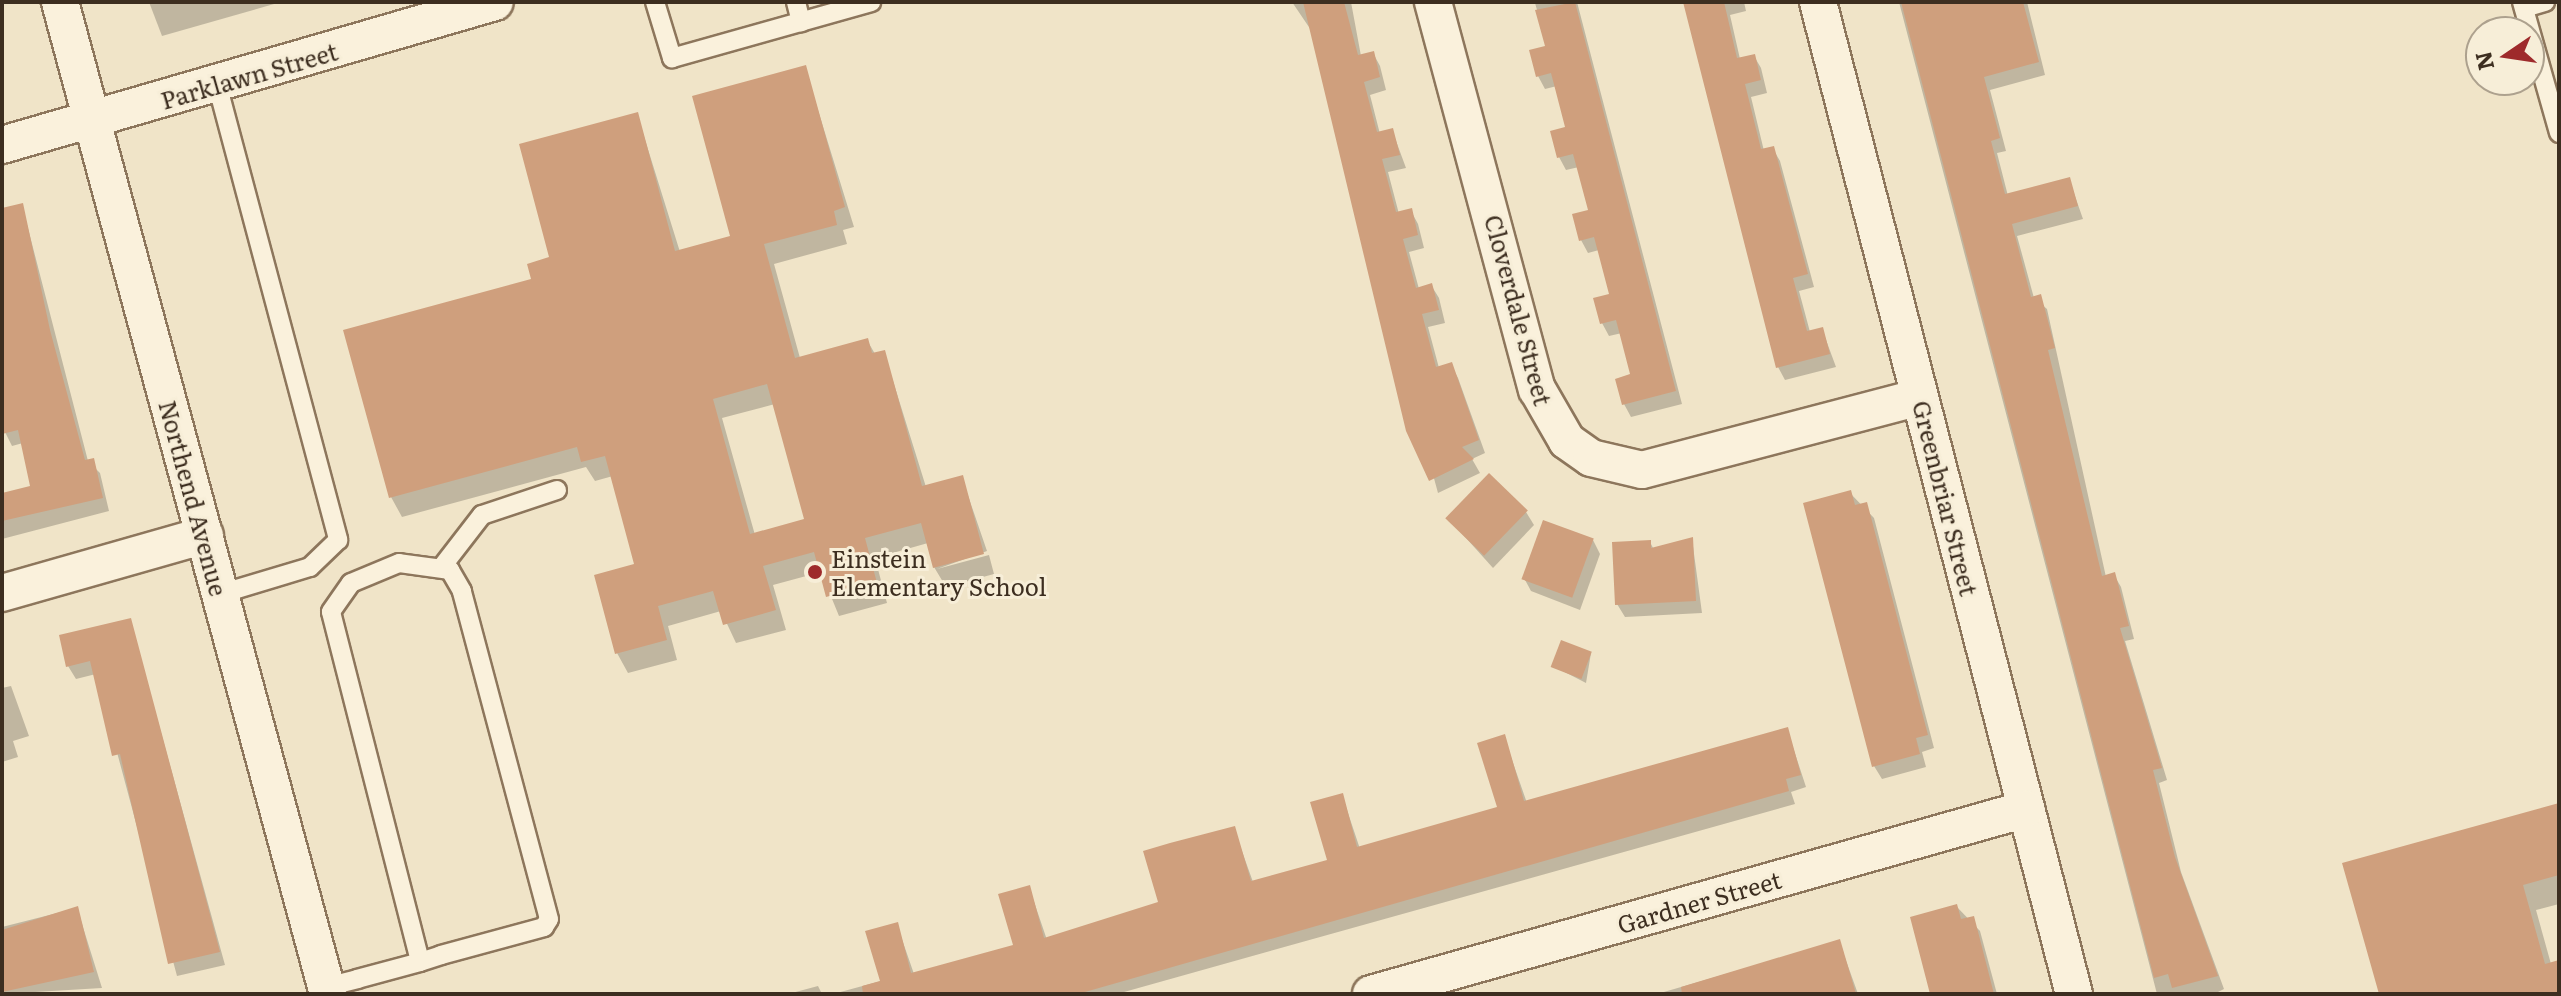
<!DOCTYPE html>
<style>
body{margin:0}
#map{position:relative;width:2561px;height:996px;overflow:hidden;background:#f0e4c8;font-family:Literata,serif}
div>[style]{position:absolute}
.shadow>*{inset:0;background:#0003}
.building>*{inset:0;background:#cf9f7d;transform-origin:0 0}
.roads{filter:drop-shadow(2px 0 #8d765c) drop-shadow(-2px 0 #8d765c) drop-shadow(0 2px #8d765c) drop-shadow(0 -2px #8d765c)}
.lane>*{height:18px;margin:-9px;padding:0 9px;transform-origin:9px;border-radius:9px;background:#faf1dc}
.street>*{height:36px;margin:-18px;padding:0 18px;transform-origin:18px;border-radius:18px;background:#faf1dc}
.dots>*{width:22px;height:22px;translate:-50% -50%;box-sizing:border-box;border:4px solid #f7eed8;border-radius:50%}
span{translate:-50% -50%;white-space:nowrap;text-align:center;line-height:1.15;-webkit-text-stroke:6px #f7eed8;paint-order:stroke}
.street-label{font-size:24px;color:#3d2e20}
.poi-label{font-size:24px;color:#3d2e20}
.left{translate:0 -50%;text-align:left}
.frame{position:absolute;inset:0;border:4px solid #3d2e20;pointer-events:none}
.north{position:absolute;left:2465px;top:16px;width:80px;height:80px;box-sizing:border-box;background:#f7eed8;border:2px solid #ada18e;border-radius:50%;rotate:257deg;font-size:22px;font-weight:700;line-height:32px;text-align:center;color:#3d2e20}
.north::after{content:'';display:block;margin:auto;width:28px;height:36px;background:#9e2a2b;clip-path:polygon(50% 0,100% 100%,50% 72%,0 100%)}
</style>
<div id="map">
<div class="shadow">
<div style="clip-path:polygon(149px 2px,281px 2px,162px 36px)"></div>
<div style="clip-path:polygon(1292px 2px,1351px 2px,1361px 56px,1373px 53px,1380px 66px,1386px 90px,1370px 95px,1380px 134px,1392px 130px,1406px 168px,1388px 172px,1399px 214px,1411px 211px,1418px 224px,1424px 248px,1409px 252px,1419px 289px,1431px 285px,1439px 298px,1445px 323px,1428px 327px,1439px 368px,1451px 365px,1458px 378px,1485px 453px,1472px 459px,1480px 473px,1438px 493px,1313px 33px)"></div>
<div style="clip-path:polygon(1517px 2px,1577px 2px,1682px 404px,1631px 417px,1624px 404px,1633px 376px,1622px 333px,1609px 336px,1602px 323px,1611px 295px,1599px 250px,1588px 253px,1581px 240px,1590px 211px,1579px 167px,1566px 170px,1559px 157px,1568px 128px,1557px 86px,1545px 89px,1538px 76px,1548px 48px,1535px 3px)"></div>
<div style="clip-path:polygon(1685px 2px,1744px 2px,1746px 11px,1730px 15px,1740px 59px,1754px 56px,1761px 68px,1767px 93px,1751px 97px,1764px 151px,1773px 149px,1780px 161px,1814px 287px,1799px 291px,1810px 332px,1822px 329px,1836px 367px,1785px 380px,1778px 367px)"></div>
<div style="clip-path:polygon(1899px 2px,2027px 2px,2045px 75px,1990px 90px,2006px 151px,1997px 153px,2008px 196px,2069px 179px,2083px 219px,2017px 236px,2034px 298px,2047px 309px,2106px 577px,2114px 575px,2121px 587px,2134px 639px,2125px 641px,2167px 780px,2159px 783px,2181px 872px,2224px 989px,2214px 994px,2157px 994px)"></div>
<div style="clip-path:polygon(evenodd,805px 68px,854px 227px,843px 230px,847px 244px,774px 264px,800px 358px,867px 340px,875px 354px,884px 352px,926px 487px,962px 478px,987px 551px,937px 569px,989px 555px,994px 574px,946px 587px,934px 567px,928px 543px,875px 558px,887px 603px,839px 616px,821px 572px,773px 585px,786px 630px,736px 643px,721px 611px,668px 626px,677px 660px,628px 673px,617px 653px,637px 565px,613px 476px,595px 481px,586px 467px,402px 517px,391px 497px,552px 259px,637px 114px,680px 252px,732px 238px,805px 68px,775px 404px,807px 521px,755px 535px,722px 418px,775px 404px)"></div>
<div style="clip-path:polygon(22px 205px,88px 461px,100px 473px,109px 511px,2px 539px,2px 495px,33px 488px,23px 443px,12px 446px,2px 426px,2px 210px)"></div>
<div style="clip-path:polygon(1850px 493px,1874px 518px,1934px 748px,1922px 752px,1926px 767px,1882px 779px,1874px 766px)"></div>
<div style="clip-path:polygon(1526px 512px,1534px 525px,1493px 568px,1448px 518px)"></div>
<div style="clip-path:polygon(1692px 539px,1702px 613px,1625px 617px,1617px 604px,1650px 542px,1654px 550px)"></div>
<div style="clip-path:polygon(1593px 540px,1600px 554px,1580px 610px,1531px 591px,1524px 578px)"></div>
<div style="clip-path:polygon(130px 620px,225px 965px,177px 976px,96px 674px,76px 679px,68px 666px)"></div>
<div style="clip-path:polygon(1591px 653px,1586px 683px,1553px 666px)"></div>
<div style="clip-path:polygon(11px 686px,29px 736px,13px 741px,18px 757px,2px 762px,2px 688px)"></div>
<div style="clip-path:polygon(1787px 729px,1806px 787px,1791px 792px,1795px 804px,1117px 994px,833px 994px,881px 981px,897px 925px,914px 974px,1015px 947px,1029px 887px,1047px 940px,1160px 903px,1234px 829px,1253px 882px,1329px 861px,1342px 795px,1360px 849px,1499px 809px,1504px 737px,1527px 803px)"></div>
<div style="clip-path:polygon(2559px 805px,2559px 904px,2536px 910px,2551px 964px,2559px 962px,2559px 994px,2381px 994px)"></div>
<div style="clip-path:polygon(1956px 906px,1980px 931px,1997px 994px,1932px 994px)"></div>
<div style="clip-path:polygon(77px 908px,102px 988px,2px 994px,2px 927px)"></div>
<div style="clip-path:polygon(1839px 941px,1858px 994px,1657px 994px)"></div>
<div style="clip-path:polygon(818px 986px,822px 994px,788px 994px)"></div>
</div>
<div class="building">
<div style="clip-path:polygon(1303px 2px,1344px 2px,1358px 55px,1374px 51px,1380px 77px,1364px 82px,1377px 132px,1393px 128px,1400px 155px,1382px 159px,1396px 212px,1412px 208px,1418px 235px,1403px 239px,1416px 288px,1432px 283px,1439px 310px,1422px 314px,1436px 367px,1452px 362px,1479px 440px,1462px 447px,1474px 459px,1429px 481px,1406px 431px)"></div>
<div style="clip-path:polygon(1575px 2px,1676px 391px,1622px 405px,1615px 379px,1630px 374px,1616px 320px,1600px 324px,1593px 298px,1609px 294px,1594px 237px,1579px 241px,1572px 214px,1588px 210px,1573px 154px,1557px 158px,1550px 131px,1565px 127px,1551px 73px,1536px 77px,1529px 50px,1545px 46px,1535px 10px)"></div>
<div style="clip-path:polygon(1683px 2px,1724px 2px,1737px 58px,1755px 54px,1761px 80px,1745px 84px,1761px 149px,1774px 146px,1808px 274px,1793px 278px,1807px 331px,1823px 327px,1830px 354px,1776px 368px)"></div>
<div style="clip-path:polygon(1901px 2px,2023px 2px,2039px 62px,1984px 77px,2000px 138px,1991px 141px,2005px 194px,2070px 177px,2078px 206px,2012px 224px,2031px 297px,2041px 294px,2055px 348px,2048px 350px,2102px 576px,2115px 572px,2129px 626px,2120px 628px,2162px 768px,2153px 770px,2175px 857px,2218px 976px,2172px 988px,2168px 974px,2154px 978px)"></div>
<div style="clip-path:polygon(evenodd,806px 65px,845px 207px,834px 211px,837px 225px,764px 244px,795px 358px,868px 338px,872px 353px,885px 350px,922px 486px,963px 475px,984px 554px,933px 568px,921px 523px,865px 538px,877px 583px,826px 597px,814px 552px,763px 566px,776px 610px,723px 625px,713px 591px,658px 606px,667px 640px,615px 654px,594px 575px,634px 564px,605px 456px,581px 462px,577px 447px,389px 498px,343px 330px,531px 279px,527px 264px,549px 257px,519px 144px,638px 112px,675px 251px,730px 236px,692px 96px,806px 65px,767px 384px,804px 519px,750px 534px,713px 399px,767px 384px)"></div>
<div style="clip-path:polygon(23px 203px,50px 330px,85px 460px,94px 458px,103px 498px,2px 521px,2px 493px,30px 486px,18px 430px,2px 434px,2px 208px)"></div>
<div style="left:1489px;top:473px;width:54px;height:63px;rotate:44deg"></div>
<div style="clip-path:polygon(1851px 490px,1855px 505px,1867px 502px,1928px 735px,1916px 738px,1920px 754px,1872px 767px,1803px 503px)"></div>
<div style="left:1543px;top:520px;width:54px;height:63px;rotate:20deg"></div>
<div style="clip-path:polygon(1693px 537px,1696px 601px,1615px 605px,1612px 542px,1651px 540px,1651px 548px)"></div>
<div style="clip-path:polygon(131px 618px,220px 952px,168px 964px,120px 754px,112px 756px,90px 661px,66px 667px,59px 635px)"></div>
<div style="left:1561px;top:640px;width:33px;height:29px;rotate:21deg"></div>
<div style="clip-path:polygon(1788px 727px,1801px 775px,1786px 779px,1789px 791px,1078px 994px,863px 994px,862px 986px,880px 981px,865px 931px,898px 922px,911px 973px,1013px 945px,998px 894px,1030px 885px,1044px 938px,1158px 902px,1143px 851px,1170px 843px,1235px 826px,1251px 881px,1327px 860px,1310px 802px,1343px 793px,1357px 847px,1497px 807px,1477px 743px,1505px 734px,1524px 801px)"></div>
<div style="clip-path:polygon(2559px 803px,2559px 875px,2523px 885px,2545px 964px,2559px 960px,2559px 994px,2379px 994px,2342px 863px)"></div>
<div style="clip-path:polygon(1957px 904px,1961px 919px,1974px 916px,1994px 994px,1930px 994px,1910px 917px)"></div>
<div style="clip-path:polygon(78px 906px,94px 972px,2px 992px,2px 930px)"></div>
<div style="clip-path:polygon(1840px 939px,1856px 994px,1682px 994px,1681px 987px)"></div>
</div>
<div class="roads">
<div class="lane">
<div style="left:655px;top:2px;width:59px;rotate:73.1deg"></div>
<div style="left:672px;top:58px;width:207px;rotate:-15.7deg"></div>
<div style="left:796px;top:2px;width:21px;rotate:76deg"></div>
<div style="left:2522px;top:2px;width:136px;rotate:74.2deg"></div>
<div style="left:2524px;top:8px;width:22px;rotate:-16deg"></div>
<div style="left:217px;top:84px;width:472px;rotate:75.1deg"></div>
<div style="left:338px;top:540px;width:39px;rotate:136deg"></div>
<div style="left:310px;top:567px;width:94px;rotate:163.3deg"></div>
<div style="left:441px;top:568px;width:67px;rotate:-52.3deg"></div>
<div style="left:482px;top:515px;width:79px;rotate:-18.4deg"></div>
<div style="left:326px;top:987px;width:32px;rotate:-14deg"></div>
<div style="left:357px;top:979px;width:65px;rotate:-15.1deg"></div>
<div style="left:420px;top:962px;width:22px;rotate:-18deg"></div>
<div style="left:441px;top:955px;width:107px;rotate:-15.2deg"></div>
<div style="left:544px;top:927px;width:9px;rotate:-58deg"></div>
<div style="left:549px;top:919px;width:339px;rotate:-104.9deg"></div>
<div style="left:462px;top:591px;width:24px;rotate:-120deg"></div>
<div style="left:450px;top:570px;width:51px;rotate:-172.2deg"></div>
<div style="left:399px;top:563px;width:52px;rotate:157.4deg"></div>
<div style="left:351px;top:583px;width:35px;rotate:125deg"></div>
<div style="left:331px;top:612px;width:361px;rotate:75.7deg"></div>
</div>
<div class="street">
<div style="left:60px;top:2px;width:1028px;rotate:74.88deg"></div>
<div style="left:1433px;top:2px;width:401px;rotate:75deg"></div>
<div style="left:1537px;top:389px;width:60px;rotate:60deg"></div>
<div style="left:1567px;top:441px;width:29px;rotate:35deg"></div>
<div style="left:1591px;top:458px;width:52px;rotate:13.2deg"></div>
<div style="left:1642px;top:470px;width:287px;rotate:-14.7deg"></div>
<div style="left:1818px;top:2px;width:1024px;rotate:75.53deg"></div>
<div style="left:2px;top:145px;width:513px;rotate:-16.18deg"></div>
<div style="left:2px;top:593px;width:211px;rotate:-15.9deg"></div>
<div style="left:1371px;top:994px;width:681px;rotate:-15.77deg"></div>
</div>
</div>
<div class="dots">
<div style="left:815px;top:572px;background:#9e2a2b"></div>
</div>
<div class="street-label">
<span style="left:249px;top:75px;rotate:-16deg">Parklawn Street</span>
<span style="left:1519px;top:310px;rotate:75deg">Cloverdale Street</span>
<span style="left:194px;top:498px;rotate:75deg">Northend Avenue</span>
<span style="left:1946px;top:498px;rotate:76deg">Greenbriar Street</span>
<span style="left:1699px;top:901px;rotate:-16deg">Gardner Street</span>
</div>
<div class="poi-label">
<span class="left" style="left:831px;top:572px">Einstein<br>Elementary School</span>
</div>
<div class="frame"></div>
<div class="north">N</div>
</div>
